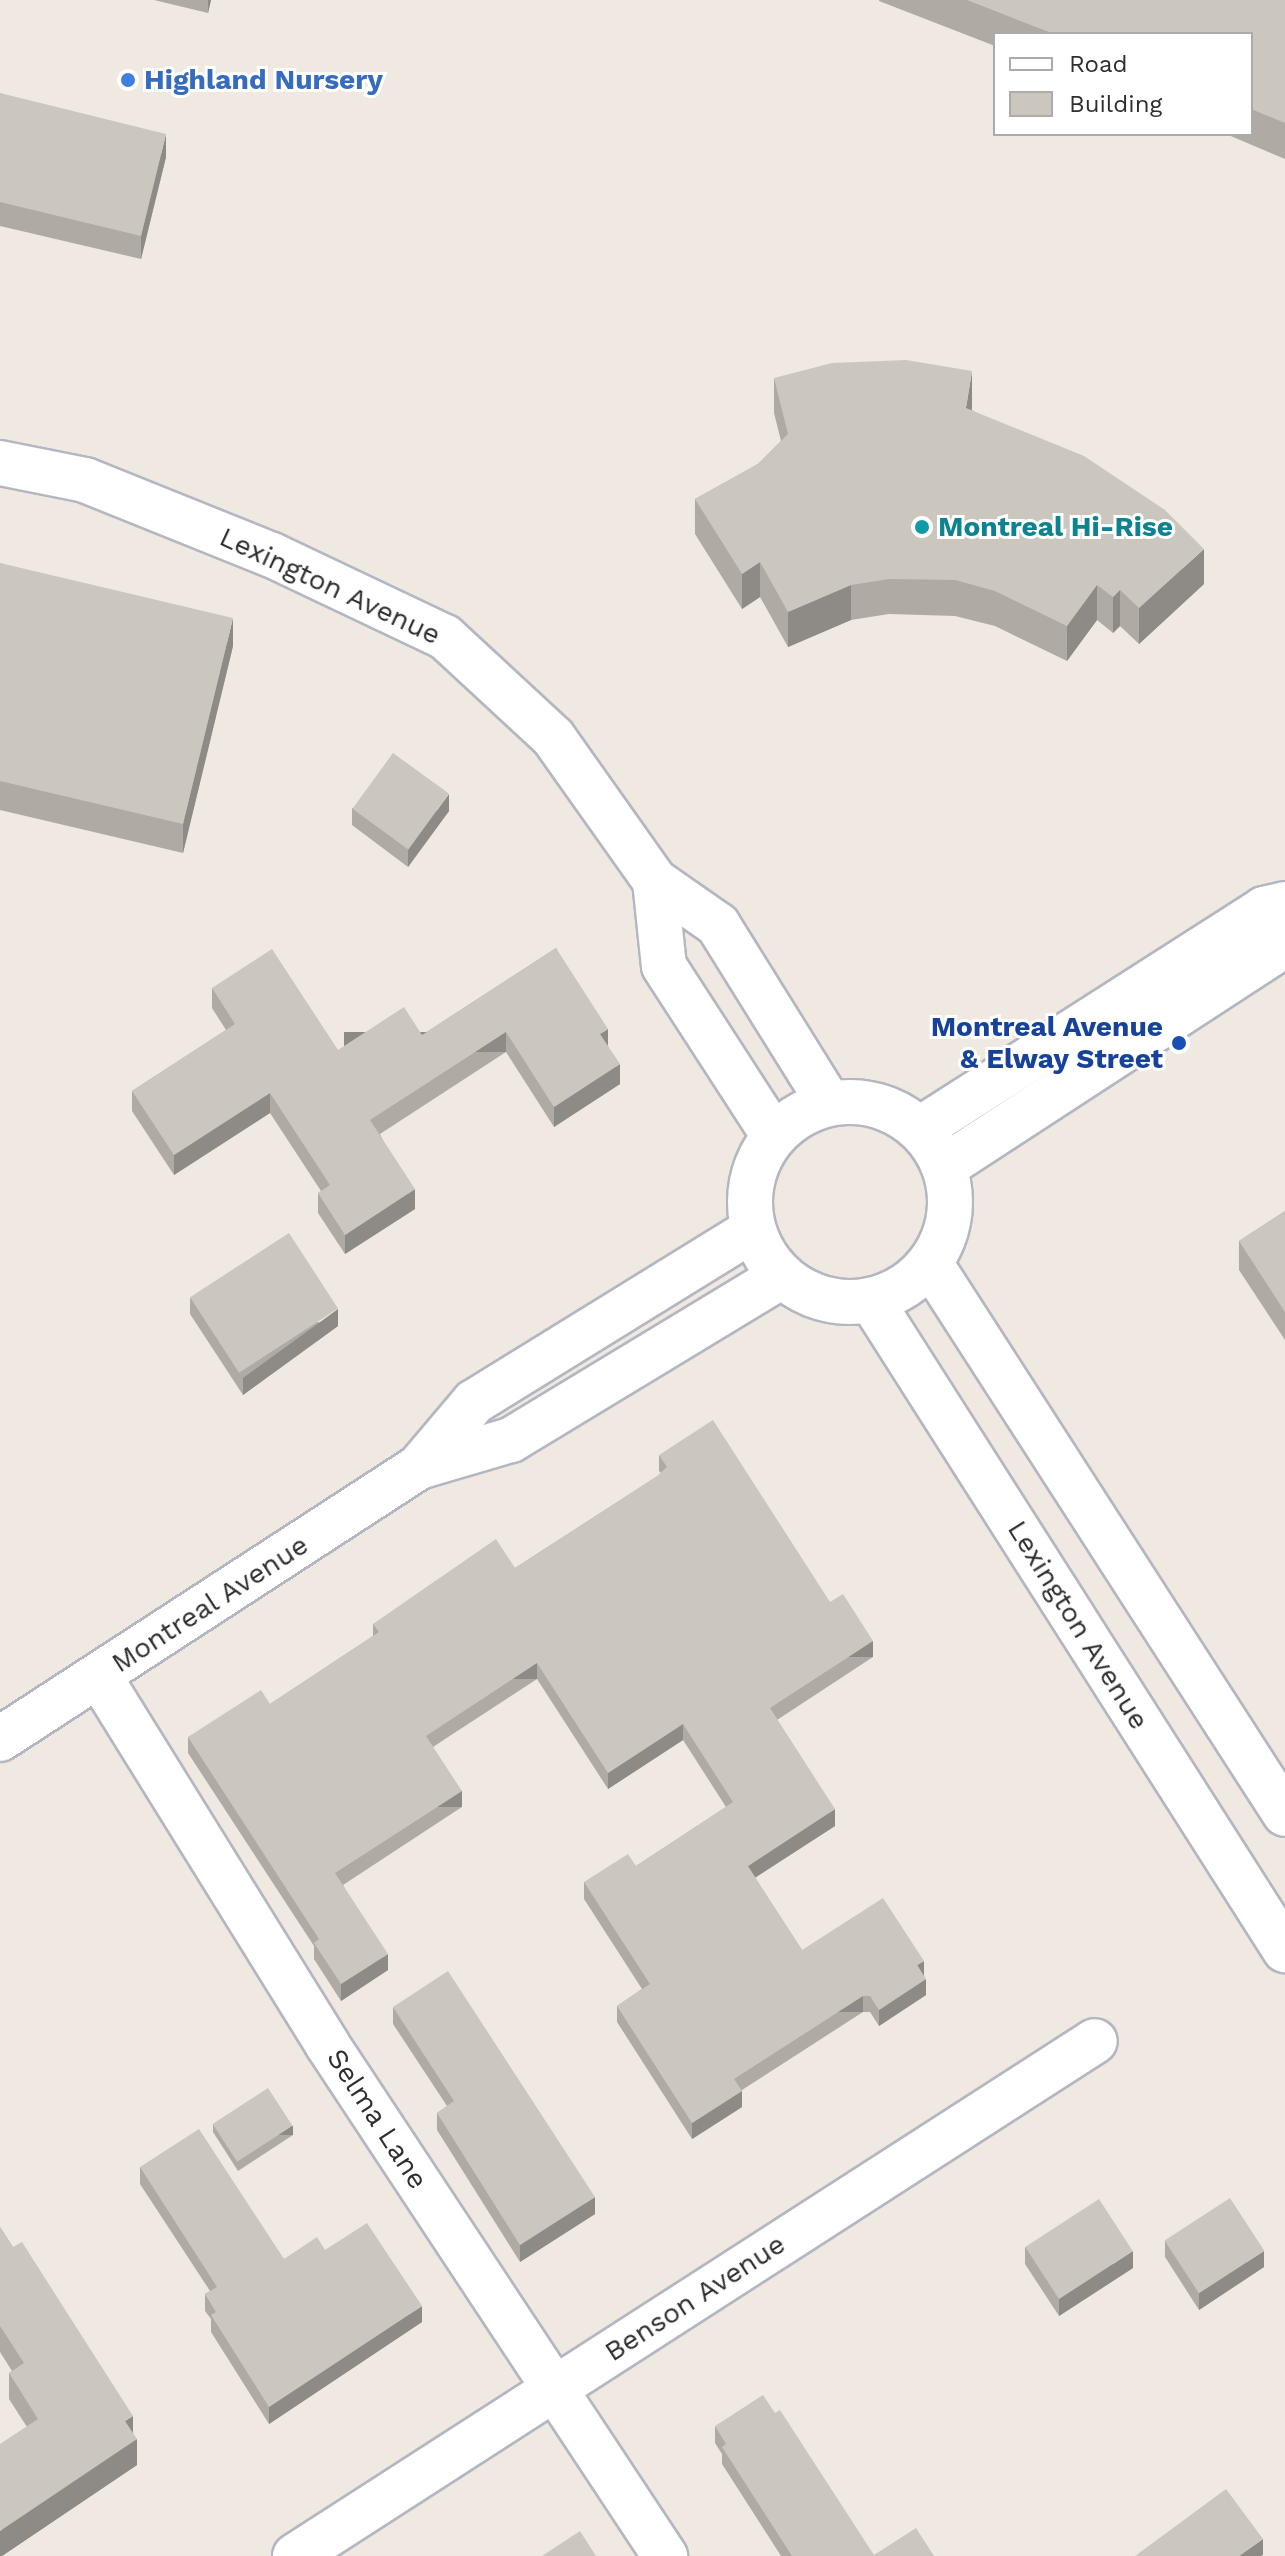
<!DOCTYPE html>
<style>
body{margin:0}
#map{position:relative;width:1285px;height:2556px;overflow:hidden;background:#efe9e1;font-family:"Work Sans",sans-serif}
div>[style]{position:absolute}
.roads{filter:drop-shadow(2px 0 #b4b7c1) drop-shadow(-2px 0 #b4b7c1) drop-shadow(0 2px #b4b7c1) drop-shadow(0 -2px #b4b7c1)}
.street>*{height:44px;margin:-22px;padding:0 22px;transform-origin:22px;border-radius:22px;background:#fff}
.secondary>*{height:44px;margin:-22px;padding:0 22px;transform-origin:22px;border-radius:22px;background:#fff}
.secondary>.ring{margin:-22px;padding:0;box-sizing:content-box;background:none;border:44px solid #fff;border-radius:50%}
.wall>*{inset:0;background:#afaba4}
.shaded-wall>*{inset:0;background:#8e8b86;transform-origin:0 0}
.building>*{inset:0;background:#cbc7bf;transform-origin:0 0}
.dots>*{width:22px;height:22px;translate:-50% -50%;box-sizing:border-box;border:4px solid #fff;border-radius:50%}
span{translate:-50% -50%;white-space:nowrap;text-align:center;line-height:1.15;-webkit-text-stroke:6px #fff;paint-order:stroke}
.shop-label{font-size:28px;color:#366cbe;font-weight:700}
.left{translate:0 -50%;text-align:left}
.culture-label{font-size:28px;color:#0d838f;font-weight:700}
.street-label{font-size:28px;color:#2e2e2e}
.transit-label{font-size:28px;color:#164399;font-weight:700}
.right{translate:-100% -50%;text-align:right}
.legend{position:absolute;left:993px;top:32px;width:260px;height:104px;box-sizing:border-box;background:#fff;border:2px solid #ababab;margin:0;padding:10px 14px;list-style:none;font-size:24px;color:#2e2e2e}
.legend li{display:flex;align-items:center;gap:16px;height:40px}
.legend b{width:40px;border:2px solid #ababab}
</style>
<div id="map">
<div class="roads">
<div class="street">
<div style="left:920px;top:1129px;width:408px;rotate:-32.6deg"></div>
<div style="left:1264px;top:909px;width:22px;rotate:-13deg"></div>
<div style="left:944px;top:1167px;width:407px;rotate:-33.1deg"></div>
<div style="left:99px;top:1676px;width:433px;rotate:58.2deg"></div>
<div style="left:327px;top:2044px;width:614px;rotate:56.57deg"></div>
<div style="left:295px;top:2556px;width:951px;rotate:-32.77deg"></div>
</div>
<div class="secondary">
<div style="left:0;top:463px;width:87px;rotate:11.3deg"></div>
<div style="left:85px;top:480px;width:201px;rotate:21.9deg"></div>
<div style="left:272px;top:555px;width:191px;rotate:25.4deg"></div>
<div style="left:445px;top:637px;width:147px;rotate:42.8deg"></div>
<div style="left:553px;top:737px;width:176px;rotate:54.7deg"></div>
<div style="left:655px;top:881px;width:77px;rotate:34.9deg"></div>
<div style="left:718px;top:925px;width:210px;rotate:58.1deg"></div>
<div style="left:655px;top:881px;width:85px;rotate:84deg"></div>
<div style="left:664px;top:966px;width:202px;rotate:57.1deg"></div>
<div class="ring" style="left:750px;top:1102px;width:156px;height:156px"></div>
<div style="left:930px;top:1263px;width:655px;rotate:57.21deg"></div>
<div style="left:871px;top:1300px;width:771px;rotate:57.51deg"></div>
<div style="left:419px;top:1467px;width:96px;rotate:-16.4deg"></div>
<div style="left:511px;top:1440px;width:317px;rotate:-31.2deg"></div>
<div style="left:0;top:1739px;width:500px;rotate:-33deg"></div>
<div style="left:419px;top:1467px;width:85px;rotate:-49.8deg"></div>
<div style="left:474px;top:1402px;width:327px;rotate:-31.7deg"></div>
</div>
</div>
<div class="wall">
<div style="clip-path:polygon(154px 0,211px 0,208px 13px)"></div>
<div style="clip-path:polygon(879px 0,1285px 0,1285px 159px,1226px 134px,1251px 134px,1251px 34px,995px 34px,995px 46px,879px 1px)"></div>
<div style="clip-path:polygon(0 93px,166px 157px,141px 259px,0 226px)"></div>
<div style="clip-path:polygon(774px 378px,972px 406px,972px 410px,1204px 584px,1139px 644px,1120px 626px,1113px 633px,1097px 620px,1067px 661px,995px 626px,955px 616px,889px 614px,851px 620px,788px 647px,760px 597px,742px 609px,695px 534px,695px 499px,758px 464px,781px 441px,774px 413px)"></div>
<div style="clip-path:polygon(0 563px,233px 646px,183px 853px,0 810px)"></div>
<div style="clip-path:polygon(352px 808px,449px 811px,408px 867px,352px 825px)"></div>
<div style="clip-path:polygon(556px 948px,608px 1046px,620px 1084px,554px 1127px,506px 1052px,380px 1134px,415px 1209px,345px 1254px,318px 1213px,318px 1193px,321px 1191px,270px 1113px,174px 1175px,132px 1111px,132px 1091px,226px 1030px,212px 1008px,212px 988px,338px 1050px,422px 1035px)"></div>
<div style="clip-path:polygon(1285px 1211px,1285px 1340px,1239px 1270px,1239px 1241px)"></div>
<div style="clip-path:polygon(190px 1298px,338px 1326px,243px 1395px,190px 1314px)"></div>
<div style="clip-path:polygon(659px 1455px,830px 1602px,873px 1657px,777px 1720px,835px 1826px,755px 1878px,802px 1950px,924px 1975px,926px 1995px,879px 2026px,870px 2012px,863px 2012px,742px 2090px,742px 2107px,692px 2139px,617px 2022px,617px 2006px,642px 1989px,584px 1899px,584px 1882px,636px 1866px,726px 1807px,683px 1740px,608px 1789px,537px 1679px,433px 1747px,462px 1807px,343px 1885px,388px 1970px,341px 2001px,314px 1959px,314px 1946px,188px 1753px,188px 1737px,270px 1704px,373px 1636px,373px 1624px,515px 1568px,656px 1477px,661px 1473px,659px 1471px)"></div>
<div style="clip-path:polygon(393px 2007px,595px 2214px,520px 2262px,437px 2130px,437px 2113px,447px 2106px,393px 2024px)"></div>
<div style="clip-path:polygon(213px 2124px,293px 2135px,238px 2171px,213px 2132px)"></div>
<div style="clip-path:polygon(140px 2167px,284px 2259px,325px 2250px,422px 2322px,269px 2424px,211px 2332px,211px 2319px,205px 2311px,205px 2294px,210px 2291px,140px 2184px)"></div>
<div style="clip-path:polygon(0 2227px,133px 2432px,137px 2465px,2px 2556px,0 2556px,27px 2427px,9px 2399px,9px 2373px,12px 2371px,0 2352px)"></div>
<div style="clip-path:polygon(1165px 2241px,1264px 2267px,1199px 2310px,1165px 2257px)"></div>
<div style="clip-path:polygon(1025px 2247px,1133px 2268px,1059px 2316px,1025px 2264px)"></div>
<div style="clip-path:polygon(715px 2426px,874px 2555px,934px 2556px,781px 2556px,722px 2464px,722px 2454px,715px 2443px)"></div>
</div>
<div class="shaded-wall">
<div style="clip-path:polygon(208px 0,211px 0,208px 13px)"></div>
<div style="clip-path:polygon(166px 134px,166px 157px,141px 259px,141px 236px)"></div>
<div style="clip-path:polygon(972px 371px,972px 406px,966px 444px,966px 408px)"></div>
<div style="clip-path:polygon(1204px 549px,1204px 584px,1139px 644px,1139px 608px)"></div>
<div style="clip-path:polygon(760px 562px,760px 597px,742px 609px,742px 574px)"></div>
<div style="clip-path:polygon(851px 585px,851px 620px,788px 647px,788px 612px)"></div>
<div style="clip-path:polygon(1097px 585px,1097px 620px,1067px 661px,1067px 626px)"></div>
<div style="clip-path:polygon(1120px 590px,1120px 626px,1113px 633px,1113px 597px)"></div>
<div style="clip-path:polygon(233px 618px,233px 646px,183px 853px,183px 824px)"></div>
<div style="clip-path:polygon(449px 794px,449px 811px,408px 867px,408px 850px)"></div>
<div style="clip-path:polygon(608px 1029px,608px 1048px,600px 1034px)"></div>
<div style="left:506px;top:1032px;width:20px;height:162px;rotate:90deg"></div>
<div style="clip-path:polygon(620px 1064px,620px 1084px,554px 1127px,554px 1107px)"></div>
<div style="clip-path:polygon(270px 1093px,270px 1113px,174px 1175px,174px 1155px)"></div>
<div style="clip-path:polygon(415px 1189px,415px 1209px,345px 1254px,345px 1235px)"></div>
<div style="clip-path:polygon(338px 1309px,338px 1326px,243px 1395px,243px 1378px)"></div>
<div style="left:873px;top:1641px;width:16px;height:123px;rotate:90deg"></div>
<div style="left:537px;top:1663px;width:16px;height:133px;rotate:90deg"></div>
<div style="clip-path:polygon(683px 1724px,683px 1740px,608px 1789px,608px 1773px)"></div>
<div style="left:462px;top:1791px;width:16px;height:151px;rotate:90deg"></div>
<div style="clip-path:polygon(835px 1809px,835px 1826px,748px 1882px,748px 1866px)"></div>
<div style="clip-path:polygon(388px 1954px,388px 1970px,341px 2001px,341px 1984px)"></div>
<div style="clip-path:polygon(924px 1961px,924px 1977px,917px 1965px)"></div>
<div style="clip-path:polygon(926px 1979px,926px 1995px,879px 2026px,879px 2010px)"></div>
<div style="left:863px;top:1996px;width:16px;height:153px;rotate:90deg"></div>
<div style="clip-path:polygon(742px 2091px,742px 2107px,692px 2139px,692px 2123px)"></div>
<div style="left:293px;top:2126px;width:9px;height:66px;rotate:90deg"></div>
<div style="clip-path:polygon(595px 2197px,595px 2214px,520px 2262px,520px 2245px)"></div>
<div style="clip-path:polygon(1133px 2251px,1133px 2268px,1059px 2316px,1059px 2299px)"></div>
<div style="clip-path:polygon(1264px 2251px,1264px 2267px,1199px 2310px,1199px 2293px)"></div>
<div style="clip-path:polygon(422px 2306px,422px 2322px,269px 2424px,269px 2407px)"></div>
<div style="clip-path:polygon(133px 2416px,133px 2441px,137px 2439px,137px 2465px,2px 2556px,0 2556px,0 2531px,125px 2421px)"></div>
<div style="clip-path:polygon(1263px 2539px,1263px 2555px,1261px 2556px,1239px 2556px)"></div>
</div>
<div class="building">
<div style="clip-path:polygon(967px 0,1285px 0,1285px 123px,1251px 109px,1251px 34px,1054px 34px)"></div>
<div style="clip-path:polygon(0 93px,166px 134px,141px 236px,0 202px)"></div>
<div style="clip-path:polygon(906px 360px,972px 371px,966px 408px,1084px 456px,1165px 510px,1204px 549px,1139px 608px,1120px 590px,1113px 597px,1097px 585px,1067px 626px,995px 591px,955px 580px,889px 579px,851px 585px,788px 612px,760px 562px,742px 574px,695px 499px,758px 464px,788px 434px,774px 378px,832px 363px)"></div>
<div style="clip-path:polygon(0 563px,233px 618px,183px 824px,0 781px)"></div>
<div style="left:393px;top:753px;width:69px;height:69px;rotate:36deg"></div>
<div style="clip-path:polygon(556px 948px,608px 1029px,600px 1034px,620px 1064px,554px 1107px,506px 1032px,370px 1120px,415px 1189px,345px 1235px,318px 1193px,330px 1185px,270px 1093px,174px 1155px,132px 1091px,235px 1024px,212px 988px,272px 949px,338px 1050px,404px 1007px,422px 1035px)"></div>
<div style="clip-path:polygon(1285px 1211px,1285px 1312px,1239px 1241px)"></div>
<div style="left:289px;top:1233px;width:90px;height:118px;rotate:57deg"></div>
<div style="clip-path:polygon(713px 1420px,830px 1602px,843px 1594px,873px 1641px,770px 1708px,835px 1809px,748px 1866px,802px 1950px,883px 1898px,924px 1961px,917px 1965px,926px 1979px,879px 2010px,870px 1996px,863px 1996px,734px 2079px,742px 2091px,692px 2123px,617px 2006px,650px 1984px,584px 1882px,628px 1854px,636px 1866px,733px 1802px,683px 1724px,608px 1773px,537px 1663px,426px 1736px,462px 1791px,335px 1873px,388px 1954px,341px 1984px,314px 1943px,319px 1939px,188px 1737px,261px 1690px,270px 1704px,379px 1632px,373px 1624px,496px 1539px,515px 1568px,656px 1477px,667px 1467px,659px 1455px)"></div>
<div style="clip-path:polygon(448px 1971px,595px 2197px,520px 2245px,437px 2113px,454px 2101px,393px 2007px)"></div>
<div style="left:268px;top:2088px;width:45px;height:66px;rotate:57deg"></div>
<div style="clip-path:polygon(199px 2129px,284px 2259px,317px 2237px,325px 2250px,367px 2223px,422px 2306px,269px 2407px,211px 2315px,216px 2312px,205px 2294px,217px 2287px,140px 2167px)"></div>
<div style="left:1230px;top:2198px;width:63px;height:78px;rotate:57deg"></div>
<div style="left:1099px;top:2199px;width:62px;height:88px;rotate:57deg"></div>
<div style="clip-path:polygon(0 2227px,13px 2247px,22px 2242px,64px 2308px,133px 2416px,125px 2421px,137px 2439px,0 2531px,0 2444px,38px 2419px,9px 2373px,24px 2363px,0 2326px)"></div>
<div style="clip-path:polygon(763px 2395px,775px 2413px,780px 2410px,874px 2555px,916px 2528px,934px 2556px,792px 2556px,722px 2447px,726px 2444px,715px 2426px)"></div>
<div style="clip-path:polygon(1226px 2489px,1263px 2539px,1239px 2556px,1135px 2556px)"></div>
<div style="clip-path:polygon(580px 2531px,596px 2556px,542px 2556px)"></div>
</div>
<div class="dots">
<div style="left:128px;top:80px;background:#3f7fe0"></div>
<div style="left:922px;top:527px;background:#0f9aa8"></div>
<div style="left:1179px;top:1043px;background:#1a4fb4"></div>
</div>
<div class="shop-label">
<span class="left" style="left:144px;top:80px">Highland Nursery</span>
</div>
<div class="culture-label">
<span class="left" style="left:938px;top:527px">Montreal Hi-Rise</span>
</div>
<div class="street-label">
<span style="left:330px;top:586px;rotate:25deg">Lexington Avenue</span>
<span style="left:210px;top:1604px;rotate:-33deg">Montreal Avenue</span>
<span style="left:1078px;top:1625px;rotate:58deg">Lexington Avenue</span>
<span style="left:377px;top:2119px;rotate:57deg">Selma Lane</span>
<span style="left:695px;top:2298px;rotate:-33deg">Benson Avenue</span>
</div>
<div class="transit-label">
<span class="right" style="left:1163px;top:1043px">Montreal Avenue<br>&amp; Elway Street</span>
</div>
<ul class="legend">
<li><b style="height:10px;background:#fff"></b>Road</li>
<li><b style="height:22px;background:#cbc7bf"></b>Building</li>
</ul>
</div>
